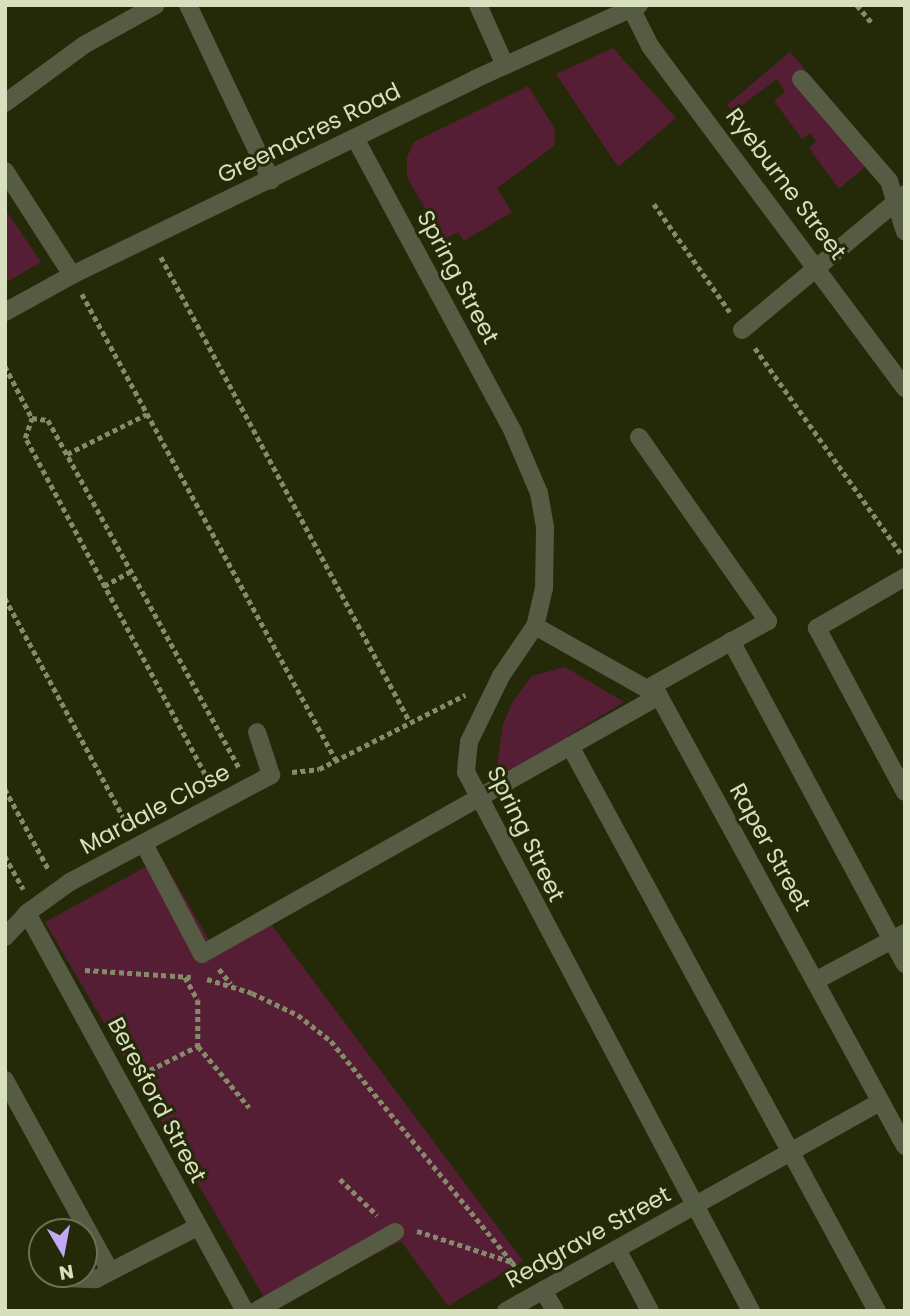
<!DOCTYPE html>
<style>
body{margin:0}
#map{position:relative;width:910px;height:1316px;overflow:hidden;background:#242908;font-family:Poppins,sans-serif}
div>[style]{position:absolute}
.green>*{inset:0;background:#561e34}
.path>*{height:4.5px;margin-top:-2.25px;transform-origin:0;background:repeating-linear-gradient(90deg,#848b6a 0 5px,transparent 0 8.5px)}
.minor>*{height:18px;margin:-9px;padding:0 9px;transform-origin:9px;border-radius:9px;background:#565c43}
span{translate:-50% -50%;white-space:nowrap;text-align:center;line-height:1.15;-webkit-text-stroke:6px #242908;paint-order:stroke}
.street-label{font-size:23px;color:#d7dfbf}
.frame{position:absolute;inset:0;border:7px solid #d7dfbf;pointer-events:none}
.north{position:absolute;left:28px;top:1218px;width:70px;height:70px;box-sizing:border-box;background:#242908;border:2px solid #6c7251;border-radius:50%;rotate:170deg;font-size:19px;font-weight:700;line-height:28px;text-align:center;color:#d7dfbf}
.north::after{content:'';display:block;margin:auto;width:24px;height:32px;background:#c0a8f3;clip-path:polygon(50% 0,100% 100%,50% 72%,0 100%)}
</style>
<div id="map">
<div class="green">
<div style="clip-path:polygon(613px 48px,676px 118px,618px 167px,556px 74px)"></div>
<div style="clip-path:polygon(790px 52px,805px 69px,796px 79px,866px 166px,839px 189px,809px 148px,816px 141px,810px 133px,802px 139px,774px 101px,785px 92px,777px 79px,733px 112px,727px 105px)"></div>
<div style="clip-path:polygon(528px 86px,555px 129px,554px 146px,497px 188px,512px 212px,464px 241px,458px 232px,447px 238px,440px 235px,407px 177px,407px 157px,414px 142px)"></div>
<div style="clip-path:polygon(5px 209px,41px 262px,5px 283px)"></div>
<div style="clip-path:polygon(565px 667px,624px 702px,495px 781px,503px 724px,513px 701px,532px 676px)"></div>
<div style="clip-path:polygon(162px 858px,210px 942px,262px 912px,523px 1261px,448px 1306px,401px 1241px,271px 1309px,45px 922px)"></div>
</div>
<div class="path">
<div style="left:857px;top:5px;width:23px;rotate:50deg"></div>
<div style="left:654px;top:204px;width:132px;rotate:54.9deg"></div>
<div style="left:161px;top:257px;width:527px;rotate:61.83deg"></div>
<div style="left:82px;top:294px;width:531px;rotate:61.41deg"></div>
<div style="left:755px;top:348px;width:254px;rotate:54.6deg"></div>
<div style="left:5px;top:366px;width:59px;rotate:62.6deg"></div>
<div style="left:67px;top:454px;width:89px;rotate:-26.6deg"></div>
<div style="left:104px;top:586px;width:31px;rotate:-29deg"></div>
<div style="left:5px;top:598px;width:257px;rotate:61.6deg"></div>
<div style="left:292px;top:772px;width:27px;rotate:-6deg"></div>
<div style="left:319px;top:769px;width:164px;rotate:-26.9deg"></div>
<div style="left:209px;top:782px;width:390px;rotate:-118.1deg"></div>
<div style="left:25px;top:438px;width:21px;rotate:-71deg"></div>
<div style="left:32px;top:418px;width:16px;rotate:7deg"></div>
<div style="left:48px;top:420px;width:397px;rotate:61.2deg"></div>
<div style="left:5px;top:789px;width:92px;rotate:61.5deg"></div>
<div style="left:5px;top:856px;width:38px;rotate:61deg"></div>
<div style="left:219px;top:969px;width:19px;rotate:51deg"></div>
<div style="left:85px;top:970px;width:106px;rotate:3.8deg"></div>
<div style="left:185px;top:977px;width:26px;rotate:61deg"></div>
<div style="left:198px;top:1000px;width:46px;rotate:90deg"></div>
<div style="left:207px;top:979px;width:47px;rotate:17.3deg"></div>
<div style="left:252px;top:993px;width:51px;rotate:25.6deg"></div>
<div style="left:298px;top:1015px;width:42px;rotate:38.2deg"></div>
<div style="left:331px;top:1041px;width:286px;rotate:50.7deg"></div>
<div style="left:142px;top:1074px;width:63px;rotate:-26.6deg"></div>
<div style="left:198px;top:1046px;width:80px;rotate:50.1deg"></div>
<div style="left:340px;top:1179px;width:52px;rotate:44.2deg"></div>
<div style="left:417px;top:1231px;width:100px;rotate:18.1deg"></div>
<div style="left:512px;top:1262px;width:17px;rotate:54deg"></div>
</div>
<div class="minor">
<div style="left:188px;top:5px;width:194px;rotate:64.6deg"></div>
<div style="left:478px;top:5px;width:66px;rotate:65.8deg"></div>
<div style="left:631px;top:8px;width:42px;rotate:63.4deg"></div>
<div style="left:650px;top:46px;width:427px;rotate:53.3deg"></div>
<div style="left:801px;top:79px;width:135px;rotate:49.2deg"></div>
<div style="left:889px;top:181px;width:53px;rotate:72.6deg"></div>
<div style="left:5px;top:103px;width:98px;rotate:-36.3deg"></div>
<div style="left:84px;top:45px;width:82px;rotate:-29.1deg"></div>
<div style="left:355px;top:138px;width:334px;rotate:61.7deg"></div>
<div style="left:513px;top:432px;width:66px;rotate:66.9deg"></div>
<div style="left:539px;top:493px;width:35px;rotate:80deg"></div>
<div style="left:545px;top:527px;width:61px;rotate:90.9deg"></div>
<div style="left:544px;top:588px;width:39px;rotate:103deg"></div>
<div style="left:535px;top:626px;width:60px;rotate:124.2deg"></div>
<div style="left:501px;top:676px;width:73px;rotate:115.9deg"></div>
<div style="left:469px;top:742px;width:30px;rotate:96deg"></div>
<div style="left:466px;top:772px;width:610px;rotate:62.13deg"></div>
<div style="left:5px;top:171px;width:124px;rotate:57.2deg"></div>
<div style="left:5px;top:312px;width:77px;rotate:-28.9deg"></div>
<div style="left:72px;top:275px;width:448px;rotate:-25.9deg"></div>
<div style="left:475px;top:79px;width:180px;rotate:-24.3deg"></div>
<div style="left:742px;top:330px;width:212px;rotate:-39.8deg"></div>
<div style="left:639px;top:437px;width:225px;rotate:55deg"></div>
<div style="left:768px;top:621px;width:135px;rotate:150.8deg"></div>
<div style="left:905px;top:577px;width:102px;rotate:149.9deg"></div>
<div style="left:817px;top:628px;width:186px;rotate:61.8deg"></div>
<div style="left:535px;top:626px;width:142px;rotate:29.4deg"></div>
<div style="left:659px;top:696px;width:513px;rotate:61.34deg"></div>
<div style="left:731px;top:641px;width:367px;rotate:61.7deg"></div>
<div style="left:570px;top:746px;width:643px;rotate:61.48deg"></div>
<div style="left:144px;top:844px;width:124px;rotate:62.2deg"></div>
<div style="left:202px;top:954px;width:525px;rotate:-29.45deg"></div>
<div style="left:27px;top:913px;width:454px;rotate:61.3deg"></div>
<div style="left:5px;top:937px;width:33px;rotate:-47deg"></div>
<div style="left:27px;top:913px;width:53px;rotate:-35.8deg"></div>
<div style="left:70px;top:882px;width:228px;rotate:-28deg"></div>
<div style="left:271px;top:775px;width:45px;rotate:-108deg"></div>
<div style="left:815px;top:981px;width:102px;rotate:-28.1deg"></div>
<div style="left:5px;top:1080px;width:218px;rotate:61.2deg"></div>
<div style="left:617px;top:1249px;width:70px;rotate:62deg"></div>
<div style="left:61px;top:1278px;width:35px;rotate:2deg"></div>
<div style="left:96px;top:1279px;width:114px;rotate:-27.2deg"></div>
<div style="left:543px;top:1290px;width:24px;rotate:60deg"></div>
<div style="left:256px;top:1311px;width:160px;rotate:-29.6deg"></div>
<div style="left:506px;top:1311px;width:428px;rotate:-29.2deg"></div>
</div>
<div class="street-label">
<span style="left:309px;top:133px;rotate:-26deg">Greenacres Road</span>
<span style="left:786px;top:184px;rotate:53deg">Ryeburne Street</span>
<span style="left:458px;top:277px;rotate:62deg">Spring Street</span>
<span style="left:155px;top:809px;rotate:-28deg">Mardale Close</span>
<span style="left:526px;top:834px;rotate:64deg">Spring Street</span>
<span style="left:770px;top:847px;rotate:61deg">Raper Street</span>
<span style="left:157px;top:1100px;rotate:62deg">Beresford Street</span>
<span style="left:588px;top:1237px;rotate:-29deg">Redgrave Street</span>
</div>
<div class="frame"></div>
<div class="north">N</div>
</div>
